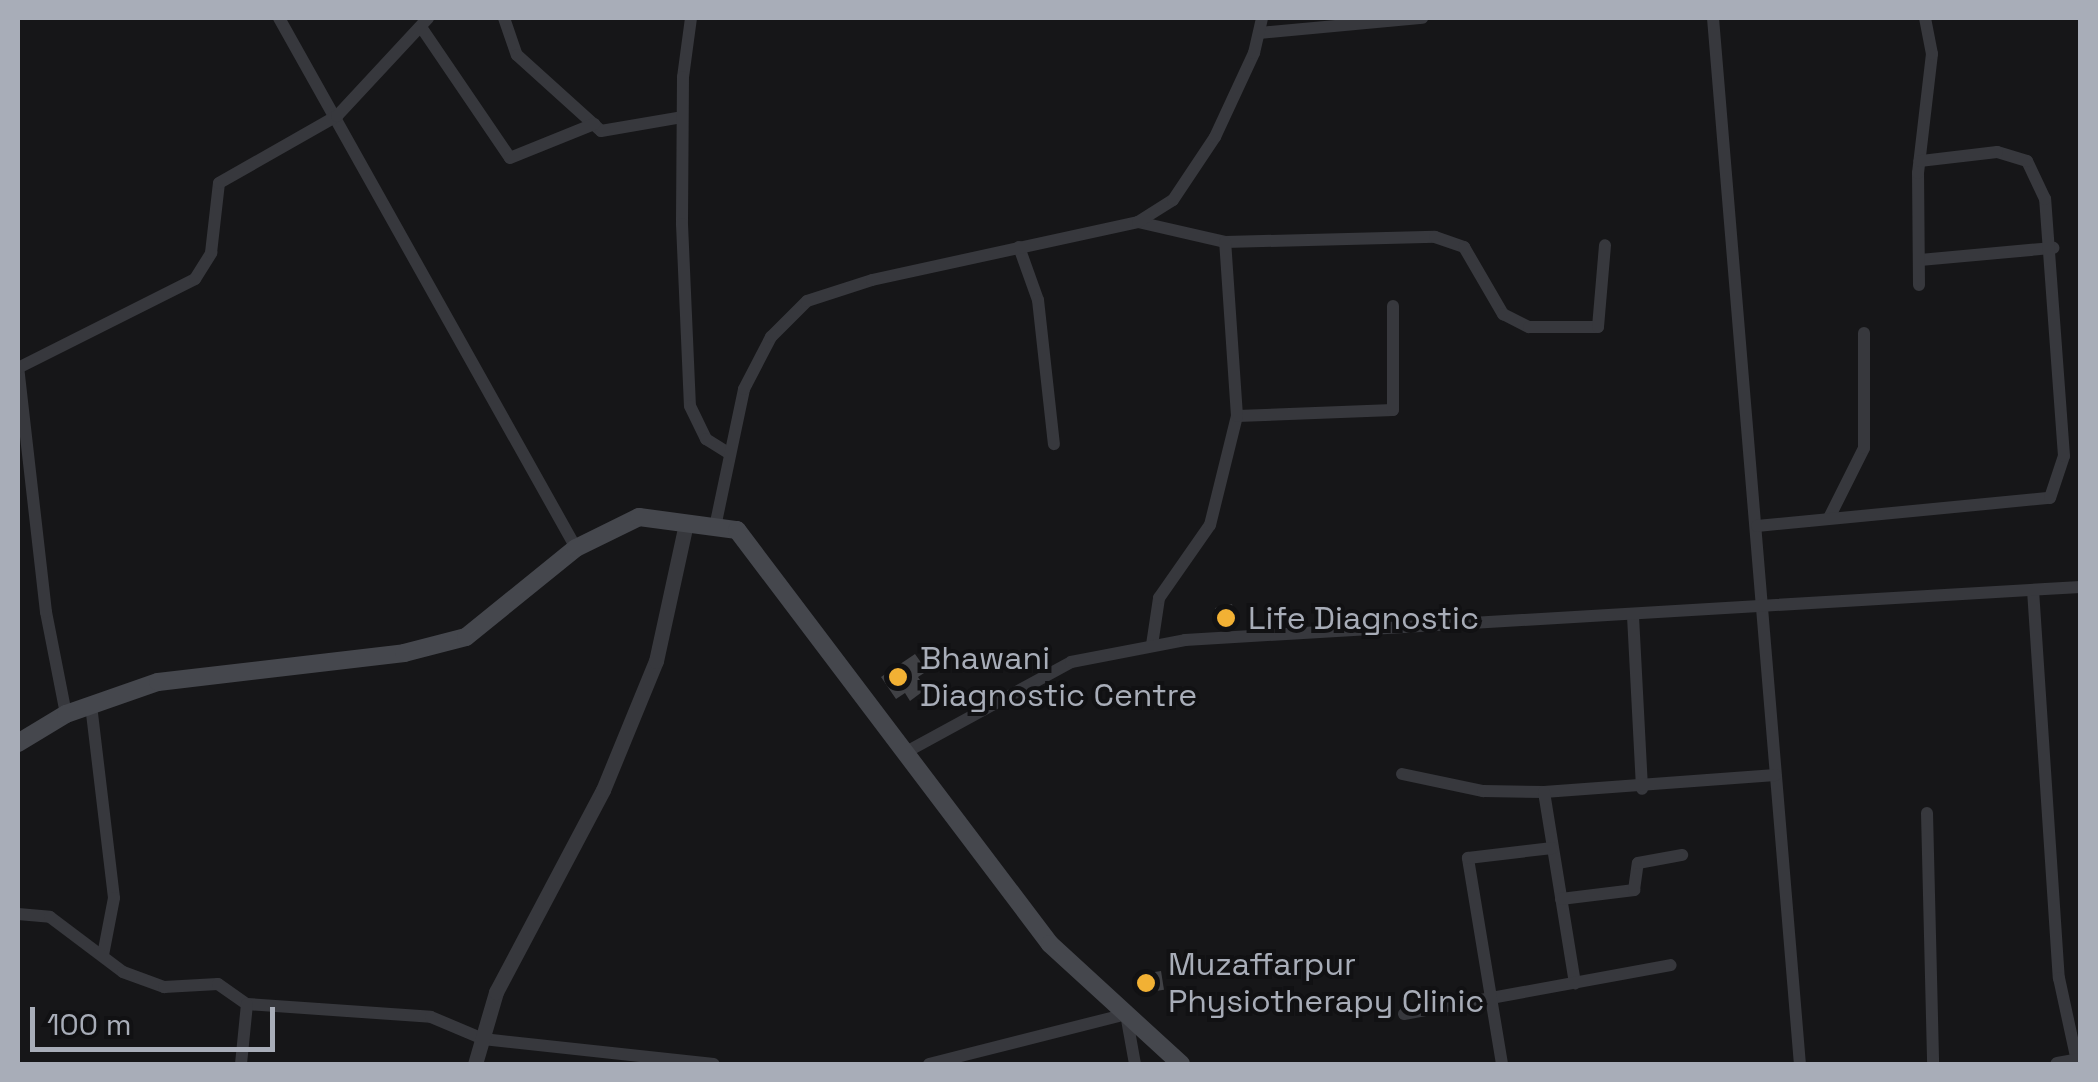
<!DOCTYPE html>
<style>
body{margin:0}
#map{position:relative;width:2098px;height:1082px;overflow:hidden;background:#161618;font-family:"Space Grotesk",sans-serif}
div>[style]{position:absolute}
.building>*{inset:0;background:#404145;transform-origin:0 0}
.minor>*{height:12px;margin:-6px;padding:0 6px;transform-origin:6px;border-radius:6px;background:#37383d}
.tertiary>*{height:15px;margin:-7.5px;padding:0 7.5px;transform-origin:7.5px;border-radius:7.5px;background:#37383d}
.secondary>*{height:18px;margin:-9px;padding:0 9px;transform-origin:9px;border-radius:9px;background:#45474d}
.dots>*{width:28px;height:28px;translate:-50% -50%;box-sizing:border-box;border:5px solid #111113;border-radius:50%}
span{translate:-50% -50%;white-space:nowrap;text-align:center;line-height:1.15;-webkit-text-stroke:8px #111113;paint-order:stroke}
.poi-label{font-size:32px;color:#a8adb8}
.left{translate:0 -50%;text-align:left}
.frame{position:absolute;inset:0;border:20px solid #a8adb8;pointer-events:none}
.scale{position:absolute;left:30px;top:1007px;width:245px;height:45px;box-sizing:border-box;border:5px solid #a8adb8;border-top:0;padding-left:12px;font-size:30px;line-height:35px;white-space:nowrap;color:#a8adb8;-webkit-text-stroke:8px #111113;paint-order:stroke}
</style>
<div id="map">
<div class="building">
<div style="clip-path:polygon(1232px 604px,1237px 627px,1220px 628px,1215px 608px)"></div>
<div style="clip-path:polygon(915px 654px,927px 671px,918px 677px,926px 689px,910px 701px,905px 693px,896px 699px,881px 677px)"></div>
<div style="left:1161px;top:971px;width:19px;height:27px;rotate:81deg"></div>
</div>
<div class="minor">
<div style="left:279px;top:18px;width:608px;rotate:60.73deg"></div>
<div style="left:504px;top:18px;width:39px;rotate:71deg"></div>
<div style="left:517px;top:55px;width:113px;rotate:42.1deg"></div>
<div style="left:601px;top:131px;width:82px;rotate:-9.8deg"></div>
<div style="left:691px;top:18px;width:60px;rotate:97.7deg"></div>
<div style="left:683px;top:77px;width:147px;rotate:90.4deg"></div>
<div style="left:682px;top:224px;width:182px;rotate:87.5deg"></div>
<div style="left:690px;top:406px;width:37px;rotate:64deg"></div>
<div style="left:706px;top:439px;width:25px;rotate:32deg"></div>
<div style="left:1713px;top:18px;width:1050px;rotate:85.25deg"></div>
<div style="left:421px;top:27px;width:158px;rotate:55.8deg"></div>
<div style="left:510px;top:158px;width:91px;rotate:-22deg"></div>
<div style="left:1259px;top:33px;width:164px;rotate:-5.3deg"></div>
<div style="left:1138px;top:222px;width:89px;rotate:12.9deg"></div>
<div style="left:1225px;top:242px;width:210px;rotate:-1.4deg"></div>
<div style="left:1435px;top:237px;width:31px;rotate:19deg"></div>
<div style="left:1464px;top:247px;width:78px;rotate:59.8deg"></div>
<div style="left:1503px;top:314px;width:29px;rotate:27deg"></div>
<div style="left:1529px;top:327px;width:69px"></div>
<div style="left:1598px;top:327px;width:82px;rotate:-85.1deg"></div>
<div style="left:1019px;top:247px;width:56px;rotate:70.3deg"></div>
<div style="left:1038px;top:300px;width:145px;rotate:83.7deg"></div>
<div style="left:1920px;top:260px;width:134px;rotate:-5.2deg"></div>
<div style="left:1919px;top:285px;width:112px;rotate:-90.5deg"></div>
<div style="left:1918px;top:173px;width:120px;rotate:-83.3deg"></div>
<div style="left:1932px;top:54px;width:37px;rotate:-101deg"></div>
<div style="left:1237px;top:416px;width:156px;rotate:-2.2deg"></div>
<div style="left:1393px;top:410px;width:104px;rotate:-90deg"></div>
<div style="left:1829px;top:518px;width:78px;rotate:-63.4deg"></div>
<div style="left:1864px;top:448px;width:115px;rotate:-90deg"></div>
<div style="left:1757px;top:526px;width:294px;rotate:-5.5deg"></div>
<div style="left:2050px;top:498px;width:44px;rotate:-71.6deg"></div>
<div style="left:2064px;top:456px;width:258px;rotate:-94.2deg"></div>
<div style="left:2045px;top:199px;width:42px;rotate:-115.3deg"></div>
<div style="left:2027px;top:161px;width:31px;rotate:-163deg"></div>
<div style="left:1997px;top:152px;width:78px;rotate:173.3deg"></div>
<div style="left:715px;top:527px;width:141px;rotate:-78.1deg"></div>
<div style="left:744px;top:389px;width:59px;rotate:-62.6deg"></div>
<div style="left:771px;top:337px;width:51px;rotate:-45deg"></div>
<div style="left:807px;top:301px;width:68px;rotate:-17.9deg"></div>
<div style="left:872px;top:280px;width:272px;rotate:-12.3deg"></div>
<div style="left:1138px;top:222px;width:41px;rotate:-32.2deg"></div>
<div style="left:1173px;top:200px;width:76px;rotate:-56.3deg"></div>
<div style="left:1215px;top:137px;width:93px;rotate:-65.1deg"></div>
<div style="left:1254px;top:53px;width:36px;rotate:-77deg"></div>
<div style="left:2033px;top:590px;width:389px;rotate:86.2deg"></div>
<div style="left:2059px;top:978px;width:85px;rotate:77.8deg"></div>
<div style="left:1633px;top:616px;width:173px;rotate:87deg"></div>
<div style="left:1152px;top:645px;width:48px;rotate:-81.5deg"></div>
<div style="left:1159px;top:598px;width:89px;rotate:-55.1deg"></div>
<div style="left:1210px;top:525px;width:112px;rotate:-76.1deg"></div>
<div style="left:1237px;top:416px;width:174px;rotate:-93.9deg"></div>
<div style="left:91px;top:705px;width:194px;rotate:83.2deg"></div>
<div style="left:114px;top:898px;width:58px;rotate:100.9deg"></div>
<div style="left:66px;top:714px;width:104px;rotate:-101.1deg"></div>
<div style="left:46px;top:612px;width:246px;rotate:-96.5deg"></div>
<div style="left:18px;top:368px;width:198px;rotate:-26.7deg"></div>
<div style="left:195px;top:279px;width:31px;rotate:-58deg"></div>
<div style="left:211px;top:253px;width:70px;rotate:-83.5deg"></div>
<div style="left:219px;top:183px;width:136px;rotate:-29.6deg"></div>
<div style="left:337px;top:116px;width:134px;rotate:-47.1deg"></div>
<div style="left:908px;top:751px;width:186px;rotate:-28.6deg"></div>
<div style="left:1071px;top:662px;width:116px;rotate:-10.9deg"></div>
<div style="left:1185px;top:640px;width:897px;rotate:-3.39deg"></div>
<div style="left:1402px;top:774px;width:83px;rotate:11.9deg"></div>
<div style="left:1483px;top:791px;width:61px;rotate:0.9deg"></div>
<div style="left:1544px;top:792px;width:232px;rotate:-4.2deg"></div>
<div style="left:1544px;top:792px;width:194px;rotate:80.8deg"></div>
<div style="left:1927px;top:813px;width:251px;rotate:88.6deg"></div>
<div style="left:1561px;top:899px;width:74px;rotate:-7deg"></div>
<div style="left:1634px;top:890px;width:27px;rotate:-82deg"></div>
<div style="left:1638px;top:863px;width:45px;rotate:-10.3deg"></div>
<div style="left:18px;top:914px;width:32px;rotate:5deg"></div>
<div style="left:50px;top:917px;width:91px;rotate:37deg"></div>
<div style="left:123px;top:972px;width:44px;rotate:20.1deg"></div>
<div style="left:164px;top:987px;width:54px;rotate:-3.2deg"></div>
<div style="left:218px;top:984px;width:35px;rotate:35deg"></div>
<div style="left:247px;top:1004px;width:184px;rotate:4deg"></div>
<div style="left:431px;top:1017px;width:56px;rotate:22.9deg"></div>
<div style="left:483px;top:1039px;width:232px;rotate:6.2deg"></div>
<div style="left:1404px;top:1014px;width:271px;rotate:-10.4deg"></div>
<div style="left:241px;top:1064px;width:60px;rotate:-84.3deg"></div>
<div style="left:929px;top:1064px;width:203px;rotate:-14.2deg"></div>
<div style="left:1126px;top:1014px;width:51px;rotate:79.8deg"></div>
<div style="left:1502px;top:1064px;width:209px;rotate:-99.4deg"></div>
<div style="left:1468px;top:858px;width:85px;rotate:-6.8deg"></div>
</div>
<div class="tertiary">
<div style="left:475px;top:1064px;width:75px;rotate:-73.7deg"></div>
<div style="left:496px;top:992px;width:229px;rotate:-62.1deg"></div>
<div style="left:603px;top:790px;width:139px;rotate:-67.7deg"></div>
<div style="left:656px;top:661px;width:141px;rotate:-77.7deg"></div>
<div style="left:2057px;top:1064px;width:23px;rotate:-10deg"></div>
</div>
<div class="secondary">
<div style="left:18px;top:743px;width:56px;rotate:-31.1deg"></div>
<div style="left:66px;top:714px;width:97px;rotate:-19.2deg"></div>
<div style="left:158px;top:682px;width:248px;rotate:-6.7deg"></div>
<div style="left:404px;top:653px;width:64px;rotate:-14.5deg"></div>
<div style="left:466px;top:637px;width:141px;rotate:-39deg"></div>
<div style="left:576px;top:548px;width:70px;rotate:-26.2deg"></div>
<div style="left:639px;top:517px;width:99px;rotate:7.6deg"></div>
<div style="left:737px;top:530px;width:519px;rotate:52.91deg"></div>
<div style="left:1050px;top:944px;width:178px;rotate:42.5deg"></div>
</div>
<div class="dots">
<div style="left:1226px;top:618px;background:#f2b134"></div>
<div style="left:898px;top:677px;background:#f2b134"></div>
<div style="left:1146px;top:983px;background:#f2b134"></div>
</div>
<div class="poi-label">
<span class="left" style="left:1248px;top:618px">Life Diagnostic</span>
<span class="left" style="left:920px;top:677px">Bhawani<br>Diagnostic Centre</span>
<span class="left" style="left:1168px;top:983px">Muzaffarpur<br>Physiotherapy Clinic</span>
</div>
<div class="frame"></div>
<div class="scale">100 m</div>
</div>
